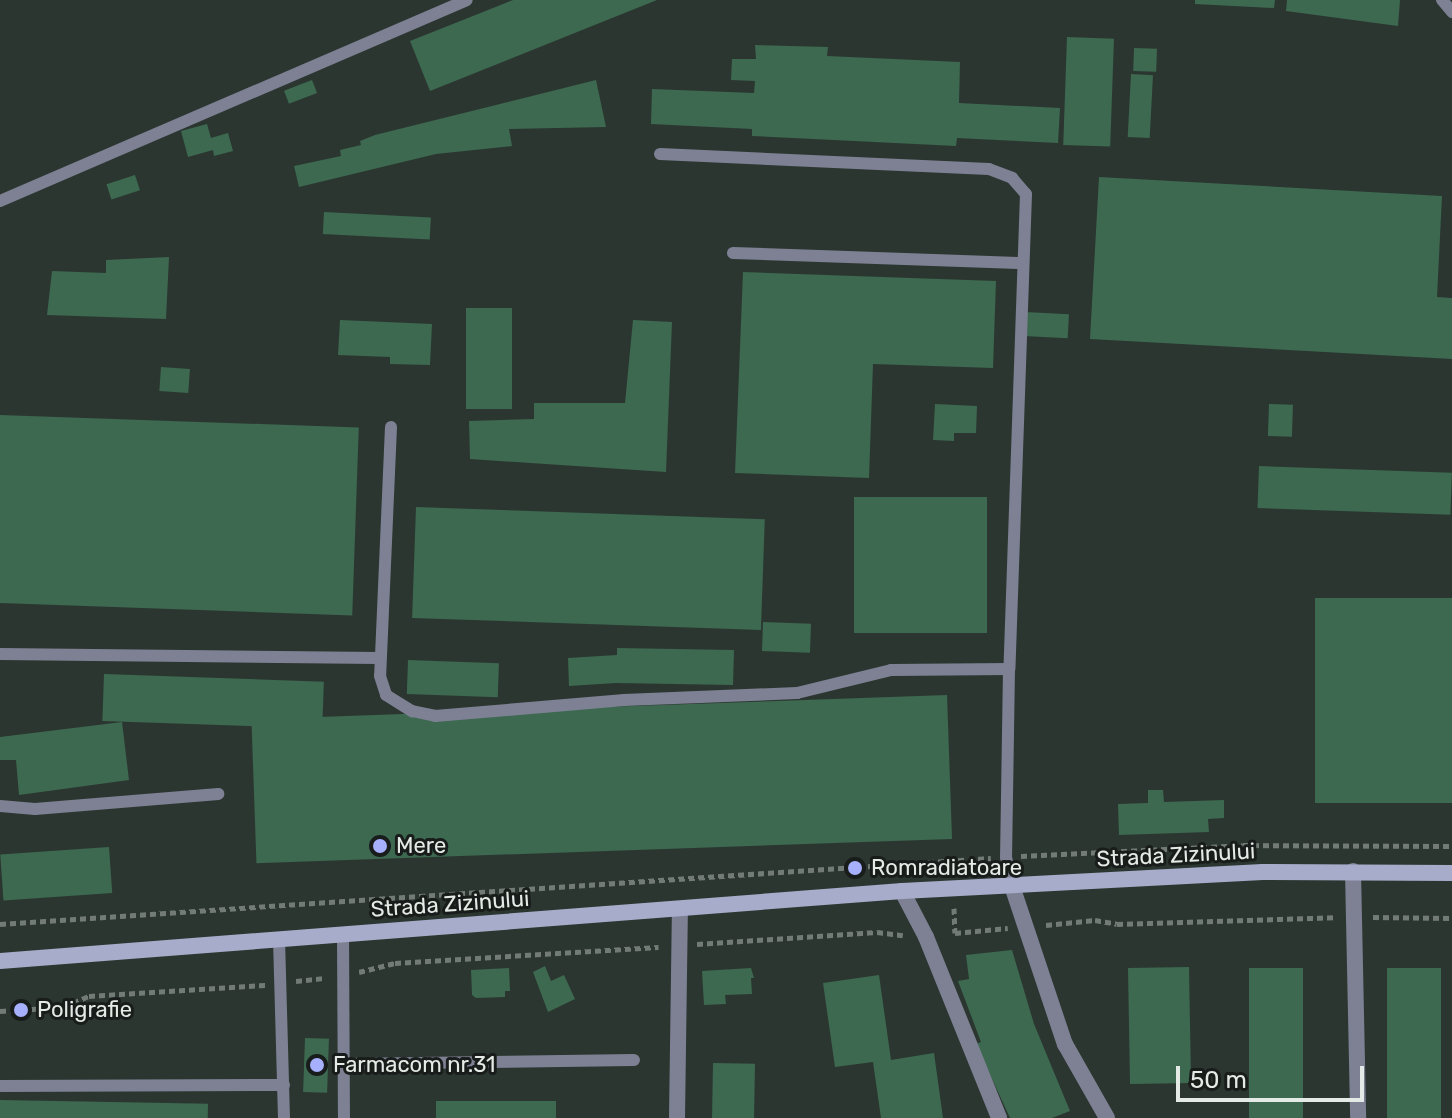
<!DOCTYPE html>
<style>
body{margin:0}
#map{position:relative;width:1452px;height:1118px;overflow:hidden;background:#2c3630;font-family:Rubik,sans-serif}
div>[style]{position:absolute}
.building>*{inset:0;background:#3c6950;transform-origin:0 0}
.path>*{height:5px;margin-top:-2.5px;transform-origin:0;background:repeating-linear-gradient(90deg,#727b76 0 6px,transparent 0 10px)}
.lane>*{height:12px;margin:-6px;padding:0 6px;transform-origin:6px;border-radius:6px;background:#7e8194}
.street>*{height:16px;margin:-8px;padding:0 8px;transform-origin:8px;border-radius:8px;background:#7e8194}
.secondary>*{height:16px;margin:-8px;padding:0 8px;transform-origin:8px;border-radius:8px;background:#a8accb}
.dots>*{width:22px;height:22px;translate:-50% -50%;box-sizing:border-box;border:4px solid #181c1a;border-radius:50%}
span{translate:-50% -50%;white-space:nowrap;text-align:center;line-height:1.15;-webkit-text-stroke:6px #181c1a;paint-order:stroke}
.poi-label{font-size:22px;color:#e4ebe7}
.left{translate:0 -50%;text-align:left}
.street-label{font-size:22px;color:#e4ebe7}
.scale{position:absolute;left:1176px;top:1066px;width:188px;height:36px;box-sizing:border-box;border:4px solid #e4ebe7;border-top:0;padding-left:10px;font-size:24px;line-height:28px;white-space:nowrap;color:#e4ebe7;-webkit-text-stroke:6px #181c1a;paint-order:stroke}
</style>
<div id="map">
<div class="building">
<div style="clip-path:polygon(513px 0,657px 0,430px 91px,410px 41px)"></div>
<div style="clip-path:polygon(1195px 0,1275px 0,1274px 8px,1195px 4px)"></div>
<div style="clip-path:polygon(1287px 0,1400px 0,1398px 26px,1286px 11px)"></div>
<div style="left:1067px;top:37px;width:47px;height:108px;rotate:2deg"></div>
<div style="clip-path:polygon(755px 45px,828px 47px,827px 56px,960px 62px,959px 103px,1060px 108px,1058px 143px,957px 138px,956px 146px,752px 136px,752px 129px,651px 124px,652px 89px,754px 93px,755px 81px,731px 80px,732px 59px,756px 59px)"></div>
<div style="left:1134px;top:48px;width:23px;height:23px;rotate:2deg"></div>
<div style="left:1131px;top:74px;width:22px;height:63px;rotate:3deg"></div>
<div style="left:312px;top:80px;width:14px;height:30px;rotate:69deg"></div>
<div style="clip-path:polygon(596px 80px,606px 127px,509px 129px,512px 146px,436px 154px,299px 187px,294px 166px,341px 156px,340px 150px,361px 145px,360px 141px,375px 135px)"></div>
<div style="clip-path:polygon(207px 124px,211px 138px,228px 133px,233px 151px,214px 156px,213px 150px,188px 157px,181px 131px)"></div>
<div style="left:135px;top:175px;width:16px;height:30px;rotate:72deg"></div>
<div style="clip-path:polygon(1099px 177px,1442px 196px,1437px 297px,1452px 298px,1452px 359px,1090px 339px)"></div>
<div style="left:324px;top:212px;width:107px;height:22px;rotate:3deg"></div>
<div style="clip-path:polygon(169px 257px,166px 319px,47px 315px,52px 271px,106px 273px,106px 260px)"></div>
<div style="clip-path:polygon(743px 272px,996px 281px,993px 368px,873px 364px,869px 478px,735px 473px)"></div>
<div style="left:466px;top:308px;width:46px;height:101px"></div>
<div style="left:1025px;top:312px;width:44px;height:24px;rotate:3deg"></div>
<div style="clip-path:polygon(340px 320px,432px 324px,430px 365px,390px 364px,390px 357px,338px 355px)"></div>
<div style="clip-path:polygon(633px 320px,672px 322px,666px 472px,470px 459px,469px 421px,534px 419px,534px 403px,625px 403px)"></div>
<div style="left:161px;top:367px;width:29px;height:24px;rotate:4deg"></div>
<div style="clip-path:polygon(935px 404px,977px 406px,976px 433px,954px 433px,954px 441px,933px 440px)"></div>
<div style="left:1269px;top:404px;width:24px;height:32px;rotate:2deg"></div>
<div style="left:0;top:415px;width:359px;height:188px;rotate:2deg"></div>
<div style="left:1259px;top:466px;width:193px;height:42px;rotate:2deg"></div>
<div style="left:854px;top:497px;width:133px;height:136px"></div>
<div style="left:416px;top:507px;width:349px;height:111px;rotate:2deg"></div>
<div style="left:1315px;top:598px;width:137px;height:205px"></div>
<div style="left:763px;top:622px;width:48px;height:29px;rotate:2deg"></div>
<div style="clip-path:polygon(617px 648px,734px 650px,733px 685px,616px 683px,569px 686px,568px 658px,617px 655px)"></div>
<div style="left:408px;top:660px;width:91px;height:34px;rotate:2deg"></div>
<div style="left:104px;top:674px;width:220px;height:47px;rotate:2deg"></div>
<div style="left:947px;top:695px;width:144px;height:696px;rotate:88deg"></div>
<div style="clip-path:polygon(122px 722px,129px 780px,19px 795px,16px 760px,0 760px,0 737px)"></div>
<div style="clip-path:polygon(1148px 790px,1163px 790px,1164px 802px,1224px 800px,1224px 818px,1208px 819px,1209px 832px,1119px 835px,1118px 804px,1148px 803px)"></div>
<div style="left:109px;top:847px;width:46px;height:109px;rotate:86deg"></div>
<div style="clip-path:polygon(1012px 950px,1034px 1024px,1070px 1111px,1052px 1118px,1010px 1118px,976px 1044px,981px 1042px,958px 981px,969px 979px,966px 955px)"></div>
<div style="clip-path:polygon(545px 966px,551px 981px,564px 975px,575px 999px,548px 1012px,533px 972px)"></div>
<div style="left:1189px;top:967px;width:116px;height:61px;rotate:89deg"></div>
<div style="clip-path:polygon(509px 968px,510px 991px,505px 991px,505px 997px,476px 998px,472px 995px,471px 970px)"></div>
<div style="clip-path:polygon(751px 968px,754px 978px,751px 978px,752px 994px,725px 995px,726px 1004px,704px 1005px,702px 971px)"></div>
<div style="left:1249px;top:968px;width:54px;height:150px"></div>
<div style="left:1441px;top:968px;width:150px;height:54px;rotate:90deg"></div>
<div style="clip-path:polygon(879px 975px,891px 1060px,934px 1053px,943px 1118px,881px 1118px,873px 1062px,835px 1067px,823px 983px)"></div>
<div style="left:305px;top:1038px;width:24px;height:54px;rotate:2deg"></div>
<div style="left:713px;top:1063px;width:42px;height:55px;rotate:1deg"></div>
<div style="left:0;top:1100px;width:208px;height:18px;rotate:1deg"></div>
<div style="left:436px;top:1101px;width:120px;height:17px"></div>
</div>
<div class="path">
<div style="left:1021px;top:856px;width:222px;rotate:-2.8deg"></div>
<div style="left:1243px;top:845px;width:209px;rotate:0.3deg"></div>
<div style="left:954px;top:908px;width:25px;rotate:88deg"></div>
<div style="left:955px;top:933px;width:53px;rotate:-5.4deg"></div>
<div style="left:1373px;top:917px;width:79px;rotate:0.7deg"></div>
<div style="left:0;top:924px;width:993px;rotate:-3.81deg"></div>
<div style="left:1046px;top:925px;width:49px;rotate:-5.8deg"></div>
<div style="left:1095px;top:920px;width:22px;rotate:10deg"></div>
<div style="left:1117px;top:924px;width:218px;rotate:-1.8deg"></div>
<div style="left:697px;top:944px;width:180px;rotate:-3.8deg"></div>
<div style="left:877px;top:932px;width:26px;rotate:7deg"></div>
<div style="left:359px;top:972px;width:37px;rotate:-14deg"></div>
<div style="left:395px;top:963px;width:264px;rotate:-3.5deg"></div>
<div style="left:296px;top:981px;width:30px;rotate:-6deg"></div>
<div style="left:0;top:1011px;width:64px;rotate:-3.6deg"></div>
<div style="left:64px;top:1007px;width:27px;rotate:-24deg"></div>
<div style="left:89px;top:996px;width:177px;rotate:-3.6deg"></div>
</div>
<div class="lane">
<div style="left:1442px;top:0;width:16px;rotate:50deg"></div>
<div style="left:660px;top:154px;width:329px;rotate:2.6deg"></div>
<div style="left:989px;top:169px;width:25px;rotate:21deg"></div>
<div style="left:1012px;top:178px;width:21px;rotate:49deg"></div>
<div style="left:1026px;top:194px;width:475px;rotate:92deg"></div>
<div style="left:1009px;top:669px;width:188px;rotate:90.9deg"></div>
<div style="left:1006px;top:857px;width:30px;rotate:78deg"></div>
<div style="left:0;top:201px;width:508px;rotate:-23.29deg"></div>
<div style="left:733px;top:253px;width:289px;rotate:2deg"></div>
<div style="left:391px;top:427px;width:249px;rotate:92.5deg"></div>
<div style="left:380px;top:676px;width:20px;rotate:72deg"></div>
<div style="left:386px;top:695px;width:31px;rotate:32deg"></div>
<div style="left:412px;top:711px;width:24px;rotate:12deg"></div>
<div style="left:435px;top:716px;width:190px;rotate:-4.8deg"></div>
<div style="left:624px;top:700px;width:173px;rotate:-2.3deg"></div>
<div style="left:797px;top:693px;width:97px;rotate:-13.7deg"></div>
<div style="left:891px;top:670px;width:118px;rotate:-0.5deg"></div>
<div style="left:0;top:654px;width:379px;rotate:0.6deg"></div>
<div style="left:0;top:806px;width:35px;rotate:5deg"></div>
<div style="left:35px;top:809px;width:184px;rotate:-4.7deg"></div>
<div style="left:343px;top:934px;width:184px;rotate:89.7deg"></div>
<div style="left:279px;top:939px;width:179px;rotate:88.4deg"></div>
<div style="left:345px;top:1064px;width:289px;rotate:-0.8deg"></div>
<div style="left:0;top:1086px;width:284px;rotate:-0.2deg"></div>
</div>
<div class="street">
<div style="left:1353px;top:871px;width:247px;rotate:88.8deg"></div>
<div style="left:1012px;top:886px;width:167px;rotate:71.5deg"></div>
<div style="left:1065px;top:1044px;width:85px;rotate:60.4deg"></div>
<div style="left:902px;top:891px;width:52px;rotate:62.4deg"></div>
<div style="left:926px;top:937px;width:195px;rotate:68deg"></div>
<div style="left:677px;top:1118px;width:208px;rotate:-89.2deg"></div>
</div>
<div class="secondary">
<div style="left:0;top:961px;width:905px;rotate:-4.44deg"></div>
<div style="left:902px;top:891px;width:361px;rotate:-3deg"></div>
<div style="left:1263px;top:872px;width:189px;rotate:0.3deg"></div>
</div>
<div class="dots">
<div style="left:380px;top:846px;background:#a7b0fc"></div>
<div style="left:855px;top:868px;background:#a7b0fc"></div>
<div style="left:21px;top:1010px;background:#a7b0fc"></div>
<div style="left:317px;top:1065px;background:#a7b0fc"></div>
</div>
<div class="poi-label">
<span class="left" style="left:396px;top:846px">Mere</span>
<span class="left" style="left:871px;top:868px">Romradiatoare</span>
<span class="left" style="left:37px;top:1010px">Poligrafie</span>
<span class="left" style="left:333px;top:1065px">Farmacom nr.31</span>
</div>
<div class="street-label">
<span style="left:1176px;top:855px;rotate:-3deg">Strada Zizinului</span>
<span style="left:450px;top:904px;rotate:-4deg">Strada Zizinului</span>
</div>
<div class="scale">50 m</div>
</div>
